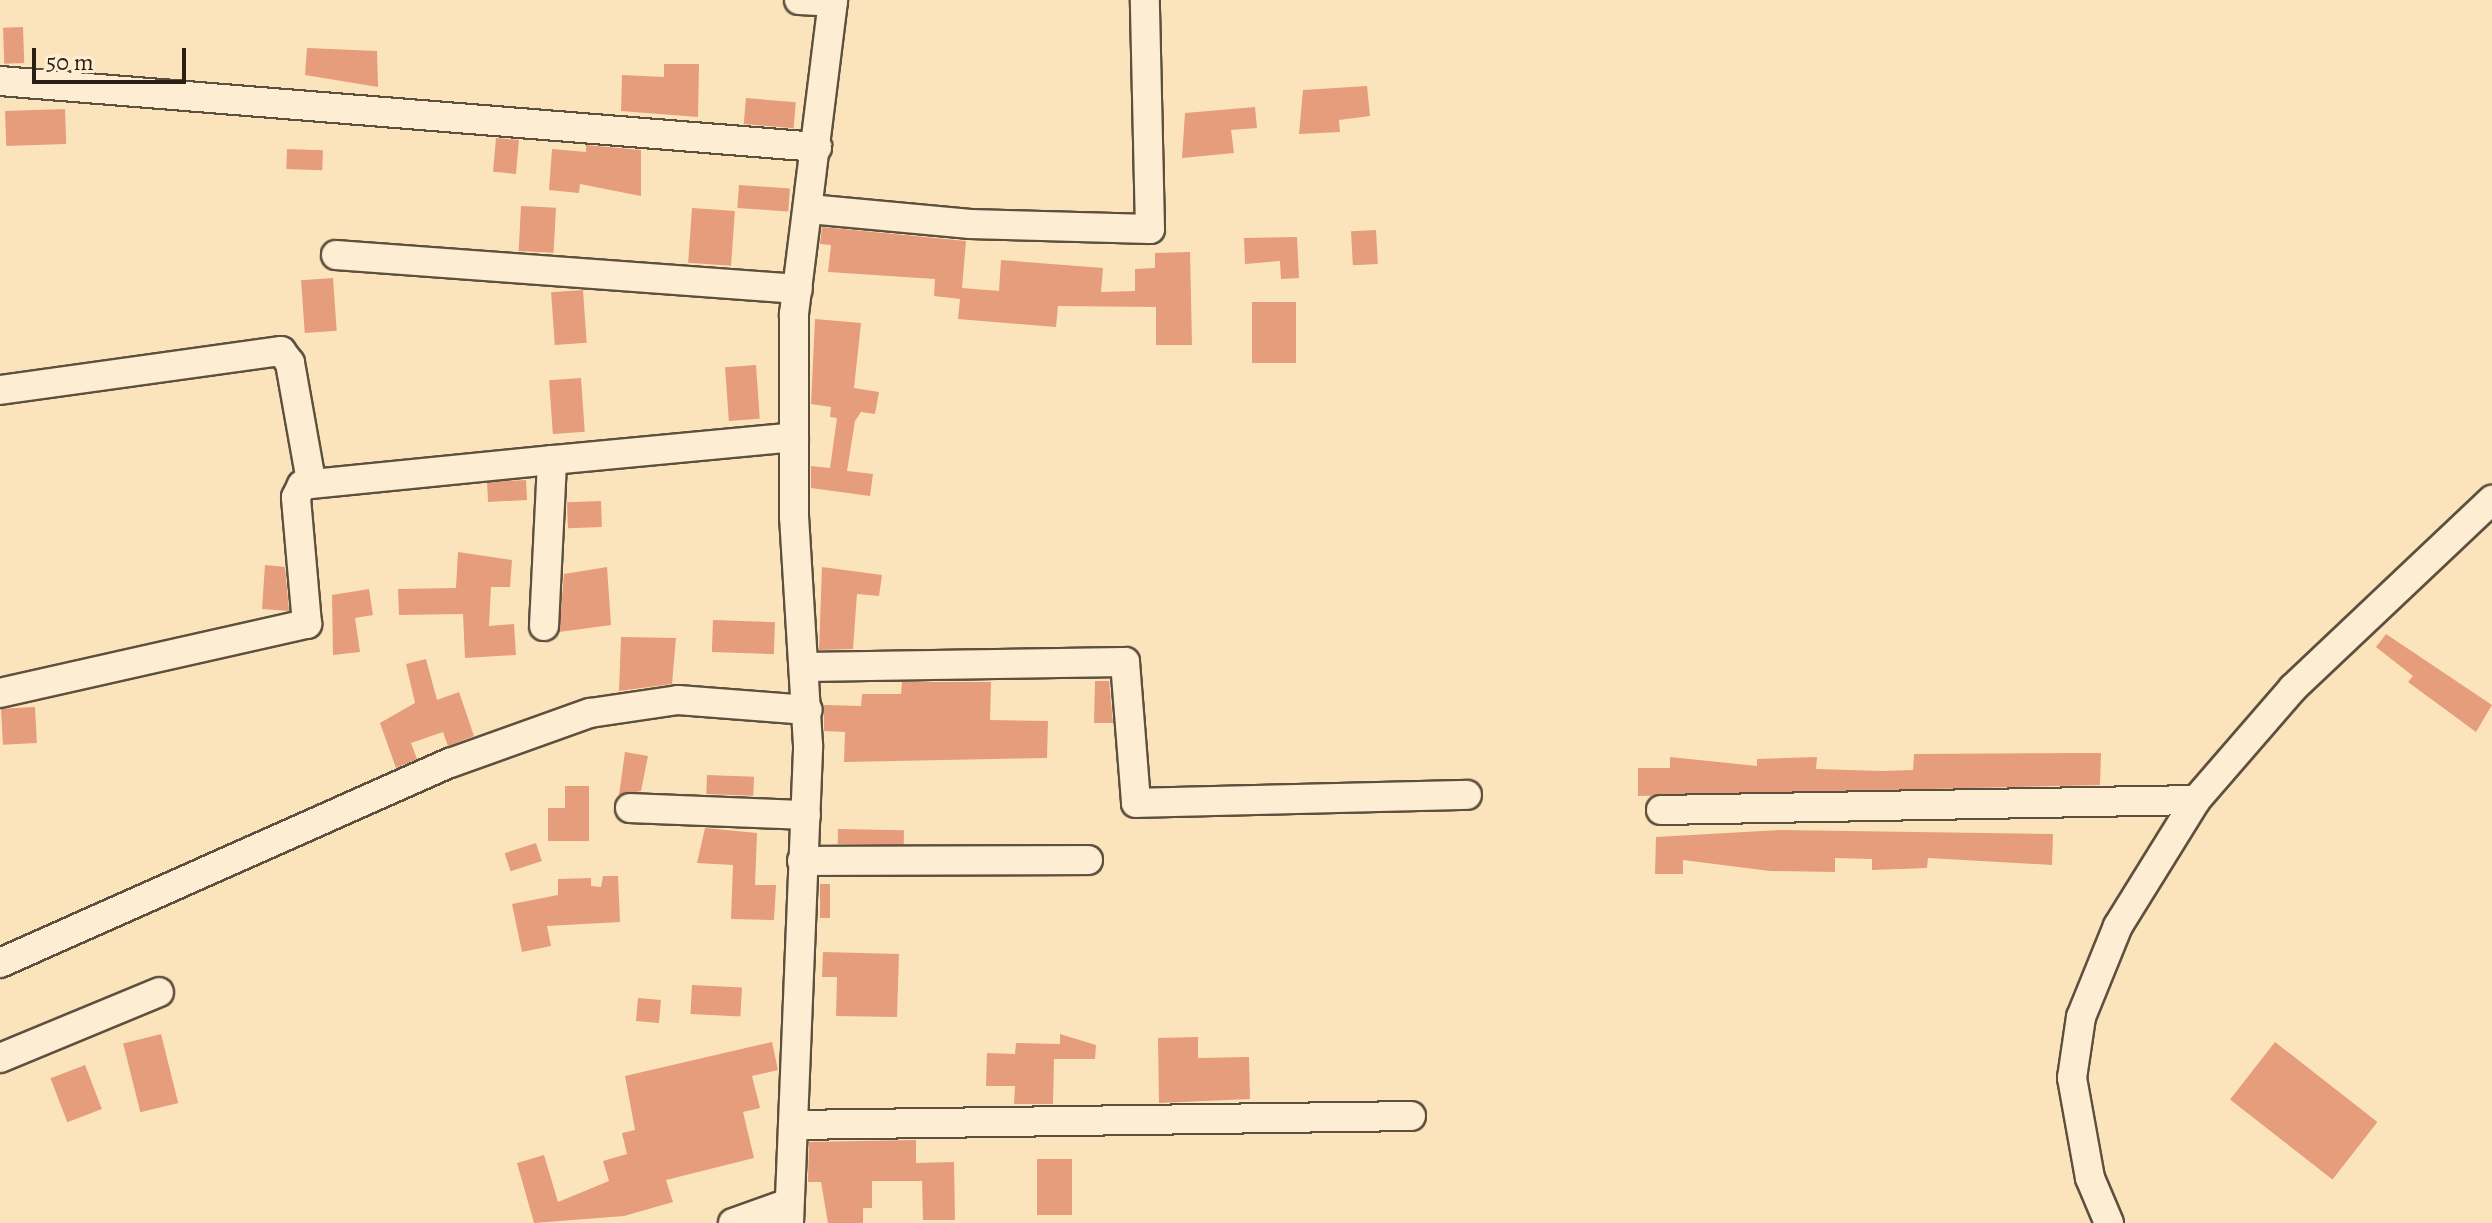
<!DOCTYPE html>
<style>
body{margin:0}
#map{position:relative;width:2492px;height:1223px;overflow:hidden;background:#fbe4bc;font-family:Alegreya,serif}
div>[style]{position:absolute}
.building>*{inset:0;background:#e59d7b;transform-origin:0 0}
.roads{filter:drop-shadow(2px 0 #5e503e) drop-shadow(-2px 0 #5e503e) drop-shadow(0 2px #5e503e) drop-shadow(0 -2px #5e503e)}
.minor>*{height:28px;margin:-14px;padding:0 14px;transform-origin:14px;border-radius:14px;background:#fcedd3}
span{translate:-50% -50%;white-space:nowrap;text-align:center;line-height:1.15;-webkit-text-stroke:7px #fcedd3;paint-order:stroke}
.scale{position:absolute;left:32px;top:48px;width:154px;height:36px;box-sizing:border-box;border:4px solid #291f14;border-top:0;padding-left:10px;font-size:24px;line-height:28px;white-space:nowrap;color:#291f14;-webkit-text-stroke:6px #fcedd3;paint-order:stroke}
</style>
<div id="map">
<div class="building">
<div style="left:23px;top:27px;width:36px;height:20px;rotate:88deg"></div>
<div style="clip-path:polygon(307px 48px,377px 51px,378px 87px,305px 75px)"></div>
<div style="clip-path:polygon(664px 64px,699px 64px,698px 117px,621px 111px,622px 75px,664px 77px)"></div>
<div style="clip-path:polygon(1367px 86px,1370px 116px,1339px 120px,1340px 132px,1299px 134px,1303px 90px)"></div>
<div style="left:746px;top:98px;width:50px;height:26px;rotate:5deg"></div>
<div style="clip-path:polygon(1255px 107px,1257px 128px,1231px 130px,1234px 153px,1182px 158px,1185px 113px)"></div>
<div style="left:65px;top:109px;width:35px;height:60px;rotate:88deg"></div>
<div style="left:496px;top:138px;width:23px;height:34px;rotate:5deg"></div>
<div style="clip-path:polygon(586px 145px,641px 150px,641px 196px,580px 184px,579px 193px,549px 190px,552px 149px,586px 152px)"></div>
<div style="left:287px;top:149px;width:36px;height:20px;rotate:2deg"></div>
<div style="left:739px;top:185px;width:51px;height:23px;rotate:4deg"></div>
<div style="left:521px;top:206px;width:35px;height:45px;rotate:3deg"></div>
<div style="left:692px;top:208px;width:43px;height:55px;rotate:4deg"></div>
<div style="clip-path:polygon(822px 227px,966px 241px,962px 288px,999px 291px,1001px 260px,1103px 268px,1101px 292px,1135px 291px,1135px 269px,1155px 268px,1155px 253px,1190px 252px,1192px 345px,1156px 345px,1156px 307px,1058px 306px,1056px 327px,958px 319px,960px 299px,934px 296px,935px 279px,828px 272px,831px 245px,820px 244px)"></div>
<div style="left:1376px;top:230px;width:34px;height:25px;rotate:87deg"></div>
<div style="clip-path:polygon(1297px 237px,1299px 278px,1281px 279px,1280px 261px,1245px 264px,1244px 238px)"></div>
<div style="left:333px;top:278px;width:53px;height:32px;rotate:86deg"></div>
<div style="left:583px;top:290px;width:53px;height:32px;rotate:86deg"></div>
<div style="left:1296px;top:302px;width:61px;height:44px;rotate:90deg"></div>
<div style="clip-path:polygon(815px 319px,861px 323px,854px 388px,879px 392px,875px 414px,861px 412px,855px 421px,847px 471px,873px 474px,870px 496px,811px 488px,811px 466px,830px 468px,837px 418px,830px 417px,831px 407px,811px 404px)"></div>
<div style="left:756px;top:365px;width:54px;height:31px;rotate:86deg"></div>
<div style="left:581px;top:378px;width:54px;height:32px;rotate:86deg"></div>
<div style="left:526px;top:480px;width:20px;height:39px;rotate:87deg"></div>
<div style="left:601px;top:501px;width:26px;height:34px;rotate:88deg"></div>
<div style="clip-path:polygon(458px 552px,512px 560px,510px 587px,491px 587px,489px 626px,514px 624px,516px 655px,465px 658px,463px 614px,399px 615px,398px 589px,456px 588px)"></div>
<div style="clip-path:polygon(265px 565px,285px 567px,289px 611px,262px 609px)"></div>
<div style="clip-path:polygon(607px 567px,611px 625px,559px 632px,564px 574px)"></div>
<div style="clip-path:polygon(822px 567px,882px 575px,879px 596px,857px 594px,853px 649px,819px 650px)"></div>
<div style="clip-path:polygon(369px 589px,373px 615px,355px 618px,360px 652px,333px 655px,332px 595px)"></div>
<div style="left:713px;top:620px;width:62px;height:32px;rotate:2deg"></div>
<div style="clip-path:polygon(2386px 634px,2492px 705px,2476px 732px,2408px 682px,2413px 676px,2376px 647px)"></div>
<div style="clip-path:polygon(621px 637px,676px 638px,672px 684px,619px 691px)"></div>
<div style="clip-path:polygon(426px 659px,437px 700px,459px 692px,474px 736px,448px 746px,443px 732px,411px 743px,417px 759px,396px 768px,380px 723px,415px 703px,406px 664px)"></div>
<div style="clip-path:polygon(1095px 681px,1109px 681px,1113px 723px,1094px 723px)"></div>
<div style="clip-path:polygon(902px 682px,991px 682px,990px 720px,1048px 721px,1047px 758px,844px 762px,845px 732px,824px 731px,824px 705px,861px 706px,862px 694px,901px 694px)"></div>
<div style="left:35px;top:707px;width:36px;height:34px;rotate:87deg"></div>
<div style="clip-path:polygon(625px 752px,648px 756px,641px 791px,619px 795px)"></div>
<div style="clip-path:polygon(2101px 753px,2100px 785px,1638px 796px,1638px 768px,1670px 768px,1670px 757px,1757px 766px,1757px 759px,1817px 757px,1816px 769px,1881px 771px,1913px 770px,1914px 754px)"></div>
<div style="left:707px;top:775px;width:47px;height:19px;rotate:2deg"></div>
<div style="clip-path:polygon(565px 786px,589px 786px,589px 841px,548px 841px,548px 808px,565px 808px)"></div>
<div style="clip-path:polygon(705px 828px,757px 833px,755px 885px,776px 885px,774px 920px,731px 919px,733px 865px,697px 863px)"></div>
<div style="left:838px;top:829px;width:66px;height:15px;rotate:1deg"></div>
<div style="clip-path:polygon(1781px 830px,2053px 834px,2052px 865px,1928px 858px,1927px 868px,1872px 870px,1872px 859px,1835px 858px,1835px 872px,1770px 871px,1683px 860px,1683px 874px,1655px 874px,1656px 837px)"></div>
<div style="left:536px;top:843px;width:19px;height:33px;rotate:72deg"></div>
<div style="clip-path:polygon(603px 876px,618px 876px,620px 922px,547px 926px,551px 946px,522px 952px,512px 904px,558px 895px,558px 879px,591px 878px,591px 886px,601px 887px)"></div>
<div style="left:820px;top:884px;width:10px;height:34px"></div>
<div style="clip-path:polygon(823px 952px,899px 954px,897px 1017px,836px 1016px,837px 977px,822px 977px)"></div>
<div style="left:692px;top:985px;width:50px;height:29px;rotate:3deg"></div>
<div style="left:638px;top:998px;width:23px;height:23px;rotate:5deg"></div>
<div style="left:161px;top:1034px;width:71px;height:39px;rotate:76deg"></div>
<div style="clip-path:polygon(1060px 1034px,1096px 1045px,1095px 1059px,1054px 1059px,1053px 1104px,1014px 1104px,1015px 1086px,986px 1086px,987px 1053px,1015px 1054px,1016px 1043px,1060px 1044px)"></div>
<div style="clip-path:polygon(1198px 1037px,1198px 1058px,1249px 1057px,1250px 1099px,1159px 1103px,1158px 1038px)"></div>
<div style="clip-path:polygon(772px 1042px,778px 1070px,752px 1076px,760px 1108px,743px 1112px,754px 1158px,666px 1180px,673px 1202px,624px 1216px,534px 1223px,517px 1163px,544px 1155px,558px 1202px,609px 1181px,603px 1161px,627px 1154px,622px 1133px,635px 1130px,625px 1076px)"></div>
<div style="left:2275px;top:1042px;width:130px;height:73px;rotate:38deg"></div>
<div style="left:85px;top:1065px;width:47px;height:37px;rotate:69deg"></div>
<div style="clip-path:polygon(916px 1140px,916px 1163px,954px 1162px,955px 1220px,923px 1220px,922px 1181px,872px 1181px,872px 1208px,863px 1208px,863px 1223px,828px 1223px,821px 1182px,808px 1182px,809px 1142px)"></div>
<div style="left:1037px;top:1159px;width:35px;height:56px"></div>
</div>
<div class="roads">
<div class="minor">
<div style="left:799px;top:0;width:34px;rotate:3deg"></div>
<div style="left:0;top:81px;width:820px;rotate:4.62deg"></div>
<div style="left:809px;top:209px;width:162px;rotate:5.3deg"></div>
<div style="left:970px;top:224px;width:180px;rotate:1.6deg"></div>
<div style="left:1150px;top:229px;width:229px;rotate:-91.3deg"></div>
<div style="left:336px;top:255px;width:463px;rotate:4.2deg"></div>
<div style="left:0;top:390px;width:284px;rotate:-7.9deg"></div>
<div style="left:281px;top:351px;width:15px;rotate:53deg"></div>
<div style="left:290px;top:363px;width:120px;rotate:79.9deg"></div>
<div style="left:544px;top:626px;width:166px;rotate:-87.2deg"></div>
<div style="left:552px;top:460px;width:243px;rotate:-5.4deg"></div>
<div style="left:804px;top:667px;width:321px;rotate:-0.9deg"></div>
<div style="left:1125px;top:662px;width:141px;rotate:85.5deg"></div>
<div style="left:1136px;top:803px;width:331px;rotate:-1.4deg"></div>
<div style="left:0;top:693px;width:315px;rotate:-12.7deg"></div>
<div style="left:307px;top:624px;width:127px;rotate:-95deg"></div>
<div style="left:296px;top:497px;width:13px;rotate:-63deg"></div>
<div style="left:302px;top:485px;width:251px;rotate:-5.7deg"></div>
<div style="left:630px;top:808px;width:176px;rotate:2.3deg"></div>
<div style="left:1661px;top:810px;width:535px;rotate:-1.07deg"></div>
<div style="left:802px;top:861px;width:286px;rotate:-0.2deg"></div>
<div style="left:0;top:963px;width:492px;rotate:-24deg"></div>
<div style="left:450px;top:763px;width:149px;rotate:-19.7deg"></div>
<div style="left:590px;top:713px;width:89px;rotate:-8.4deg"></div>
<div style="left:678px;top:700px;width:130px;rotate:4.4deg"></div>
<div style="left:0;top:1058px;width:172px;rotate:-22.5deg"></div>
<div style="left:793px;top:1125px;width:618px;rotate:-0.83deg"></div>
<div style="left:733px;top:1223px;width:59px;rotate:-19.7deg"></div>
<div style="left:789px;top:1223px;width:478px;rotate:-87.7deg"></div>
<div style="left:808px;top:745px;width:228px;rotate:-93.5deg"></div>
<div style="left:794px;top:517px;width:203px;rotate:-90deg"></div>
<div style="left:794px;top:314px;width:316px;rotate:-82.9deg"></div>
<div style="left:2109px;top:1223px;width:49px;rotate:-112.9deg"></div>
<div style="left:2090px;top:1178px;width:102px;rotate:-100.2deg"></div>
<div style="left:2072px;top:1078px;width:62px;rotate:-81.6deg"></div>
<div style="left:2081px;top:1017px;width:98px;rotate:-67.9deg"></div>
<div style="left:2118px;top:926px;width:148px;rotate:-58.2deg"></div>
<div style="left:2196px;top:800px;width:148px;rotate:-49.1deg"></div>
<div style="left:2293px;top:688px;width:274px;rotate:-43.4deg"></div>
</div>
</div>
<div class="scale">50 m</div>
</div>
